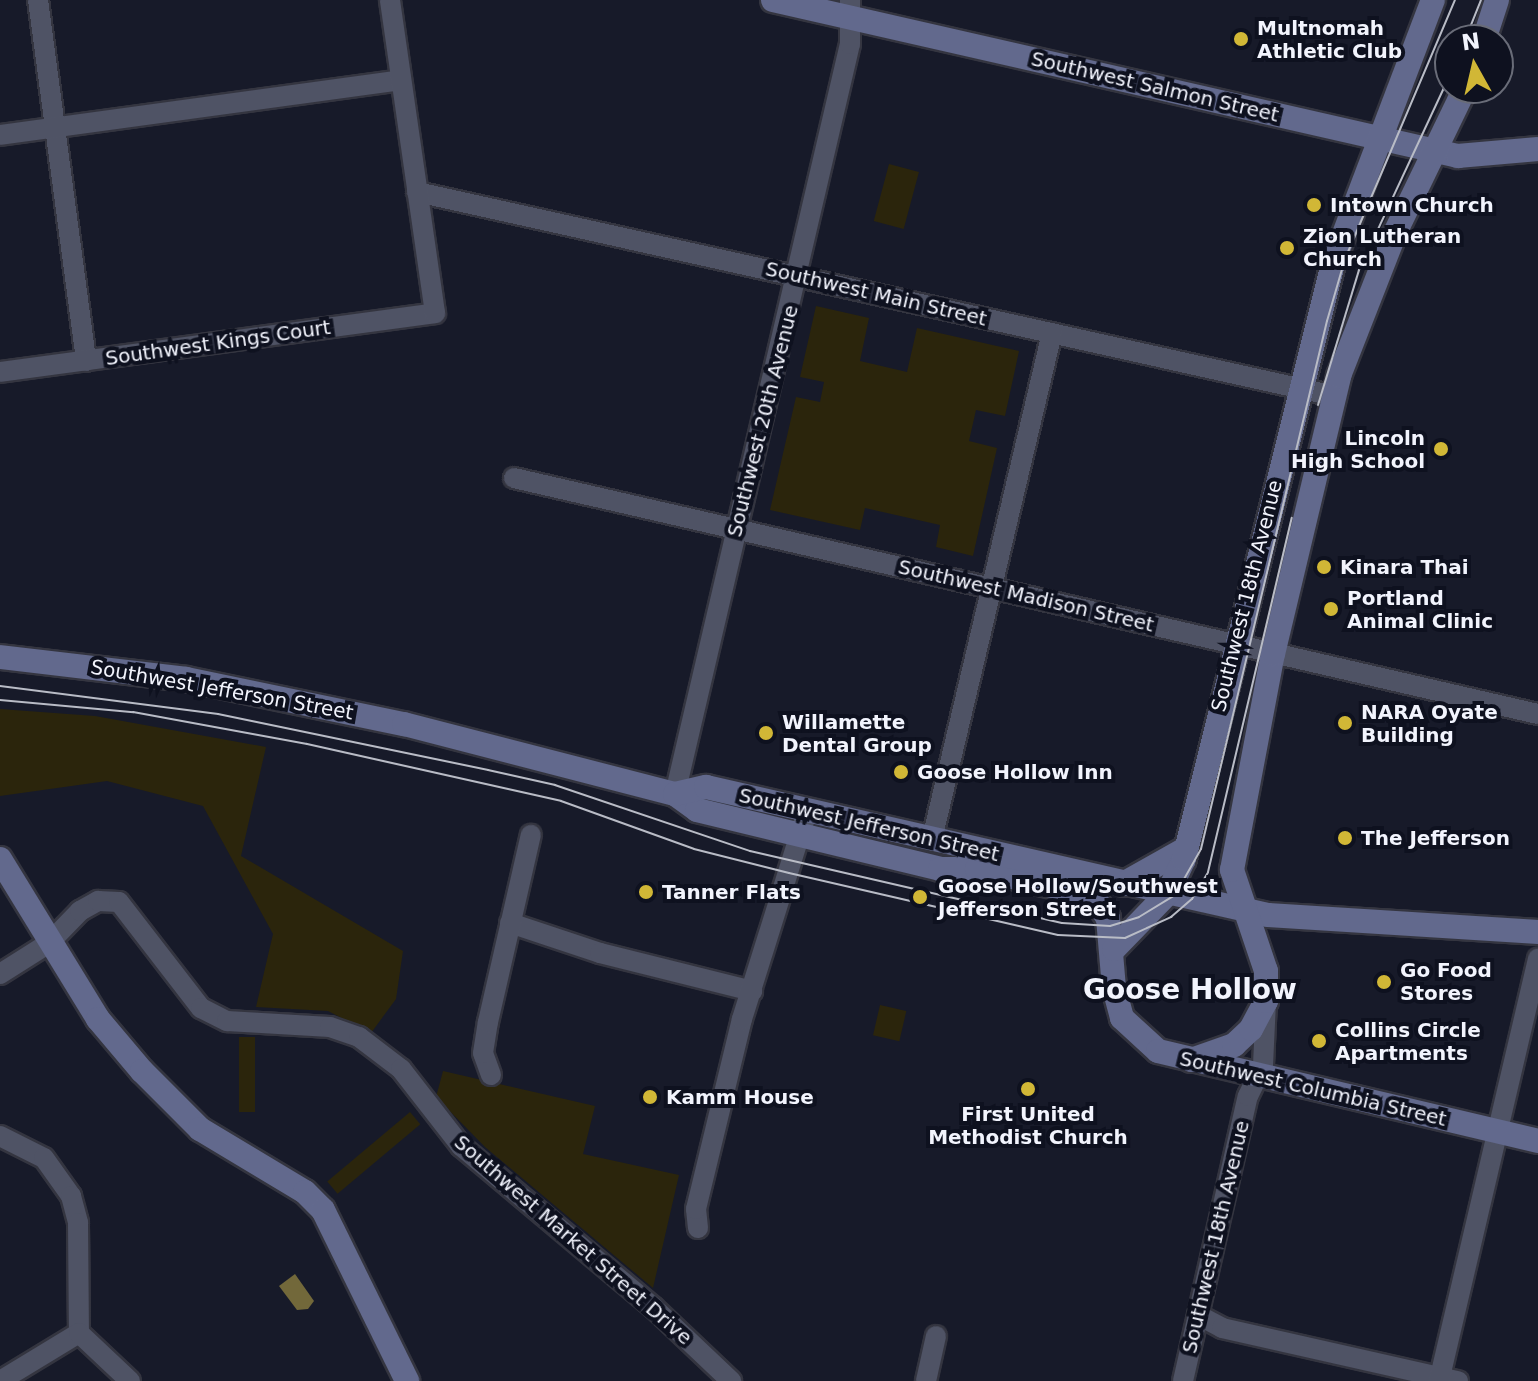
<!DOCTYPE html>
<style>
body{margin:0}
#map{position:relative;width:1538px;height:1381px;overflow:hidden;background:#171a29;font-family:"DejaVu Sans",sans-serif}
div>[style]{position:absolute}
.green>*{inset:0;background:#2b250c;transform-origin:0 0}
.water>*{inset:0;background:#72683a}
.roads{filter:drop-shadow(2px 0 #343540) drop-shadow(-2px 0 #343540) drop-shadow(0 2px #343540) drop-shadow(0 -2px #343540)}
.street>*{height:20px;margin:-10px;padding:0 10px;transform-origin:10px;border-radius:10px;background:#4f5365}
.secondary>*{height:24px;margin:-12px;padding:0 12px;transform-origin:12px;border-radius:12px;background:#62698d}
.tram>*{height:2px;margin:-1px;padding:0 1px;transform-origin:1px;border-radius:1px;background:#b9bcc6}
.dots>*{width:22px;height:22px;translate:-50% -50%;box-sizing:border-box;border:4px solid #0e111f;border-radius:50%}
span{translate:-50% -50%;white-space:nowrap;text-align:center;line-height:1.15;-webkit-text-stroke:8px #0e111f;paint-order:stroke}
.poi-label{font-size:20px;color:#f2f4fd;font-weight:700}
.left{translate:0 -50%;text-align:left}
.right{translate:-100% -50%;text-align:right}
.street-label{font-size:20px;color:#f2f4fd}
.district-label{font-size:28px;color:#f2f4fd;font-weight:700}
.north{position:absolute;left:1434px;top:24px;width:80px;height:80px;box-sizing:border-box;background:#0e111f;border:2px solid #696c78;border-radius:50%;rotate:352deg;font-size:22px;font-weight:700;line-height:32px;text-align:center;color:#f2f4fd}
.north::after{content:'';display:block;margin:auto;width:28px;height:36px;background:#d1b736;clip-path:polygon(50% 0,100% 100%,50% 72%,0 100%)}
</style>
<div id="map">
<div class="green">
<div style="left:889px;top:164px;width:31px;height:59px;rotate:15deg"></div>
<div style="clip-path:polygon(816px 306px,869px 318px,860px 361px,907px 372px,917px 328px,1019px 351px,1005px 416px,976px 410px,969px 441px,997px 448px,973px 556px,936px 547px,940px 525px,865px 508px,860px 530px,770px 510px,796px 397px,820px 402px,824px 382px,800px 377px)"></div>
<div style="clip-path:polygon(0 709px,95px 716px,266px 747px,241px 856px,403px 951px,396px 999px,371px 1033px,328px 1011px,256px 1007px,273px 934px,203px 806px,107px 781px,0 796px)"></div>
<div style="left:880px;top:1005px;width:27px;height:31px;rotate:13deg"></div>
<div style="left:239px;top:1037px;width:16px;height:75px"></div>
<div style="clip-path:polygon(443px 1071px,595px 1106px,583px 1154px,679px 1175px,653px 1288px,485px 1147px,436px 1097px)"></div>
<div style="left:410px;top:1112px;width:16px;height:108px;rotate:50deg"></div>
</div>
<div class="water">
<div style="clip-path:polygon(295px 1274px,314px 1301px,308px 1309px,297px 1310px,279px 1286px)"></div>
</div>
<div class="roads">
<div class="street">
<div style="left:38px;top:0;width:364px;rotate:82.4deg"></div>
<div style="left:0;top:135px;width:404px;rotate:-7.8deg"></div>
<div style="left:417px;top:192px;width:939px;rotate:12.54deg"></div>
<div style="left:0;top:372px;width:439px;rotate:-7.7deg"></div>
<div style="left:435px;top:313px;width:316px;rotate:-98.2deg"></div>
<div style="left:514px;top:478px;width:1051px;rotate:12.98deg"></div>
<div style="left:675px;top:794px;width:770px;rotate:-76.87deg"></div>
<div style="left:850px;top:44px;width:44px;rotate:-90deg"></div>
<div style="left:932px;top:839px;width:520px;rotate:-76.66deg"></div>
<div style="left:510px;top:923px;width:95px;rotate:18.4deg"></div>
<div style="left:600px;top:953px;width:157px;rotate:14deg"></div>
<div style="left:0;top:974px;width:58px;rotate:-32.3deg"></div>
<div style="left:49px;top:943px;width:45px;rotate:-45.9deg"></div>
<div style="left:80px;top:911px;width:21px;rotate:-29deg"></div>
<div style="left:98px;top:901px;width:21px;rotate:3deg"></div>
<div style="left:119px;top:902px;width:134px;rotate:52.3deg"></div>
<div style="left:201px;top:1008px;width:29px;rotate:27deg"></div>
<div style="left:227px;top:1021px;width:103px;rotate:3.3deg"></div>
<div style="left:330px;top:1027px;width:31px;rotate:19deg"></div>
<div style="left:359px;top:1037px;width:53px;rotate:37.3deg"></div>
<div style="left:401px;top:1069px;width:98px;rotate:52.1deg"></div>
<div style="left:461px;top:1146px;width:251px;rotate:40deg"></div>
<div style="left:653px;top:1307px;width:108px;rotate:43.5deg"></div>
<div style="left:491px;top:1075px;width:23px;rotate:-110deg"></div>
<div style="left:483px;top:1053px;width:31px;rotate:-81deg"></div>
<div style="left:488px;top:1022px;width:192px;rotate:-77.1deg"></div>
<div style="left:0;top:1136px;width:49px;rotate:26.6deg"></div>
<div style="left:44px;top:1158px;width:47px;rotate:54.6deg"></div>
<div style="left:71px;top:1196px;width:28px;rotate:75deg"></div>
<div style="left:78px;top:1223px;width:110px;rotate:89.5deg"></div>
<div style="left:698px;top:1228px;width:19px;rotate:-96deg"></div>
<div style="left:696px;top:1209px;width:195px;rotate:-76.4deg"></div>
<div style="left:742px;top:1019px;width:207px;rotate:-72.6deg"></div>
<div style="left:1198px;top:1315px;width:27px;rotate:28deg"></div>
<div style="left:1222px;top:1328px;width:242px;rotate:12.7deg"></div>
<div style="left:0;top:1381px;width:92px;rotate:-31.3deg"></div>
<div style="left:79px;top:1333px;width:70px;rotate:43.3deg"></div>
<div style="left:926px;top:1381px;width:46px;rotate:-77.5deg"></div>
<div style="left:1183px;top:1381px;width:292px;rotate:-77.2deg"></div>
<div style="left:1248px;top:1096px;width:34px;rotate:-64deg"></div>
<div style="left:1263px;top:1065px;width:64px;rotate:-87.3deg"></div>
<div style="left:1439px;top:1381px;width:434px;rotate:-76.8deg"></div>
</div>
<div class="secondary">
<div style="left:773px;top:0;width:703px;rotate:12.83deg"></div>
<div style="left:1458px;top:156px;width:80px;rotate:-5deg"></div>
<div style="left:1484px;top:40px;width:42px;rotate:-72deg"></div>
<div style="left:0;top:657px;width:187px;rotate:6.7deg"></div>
<div style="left:186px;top:679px;width:223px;rotate:11.7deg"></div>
<div style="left:404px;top:724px;width:280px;rotate:14.5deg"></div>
<div style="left:675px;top:794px;width:27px;rotate:36deg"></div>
<div style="left:697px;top:810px;width:250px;rotate:13.6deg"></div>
<div style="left:940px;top:869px;width:37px"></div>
<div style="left:977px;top:869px;width:109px;rotate:12.8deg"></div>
<div style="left:1083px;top:893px;width:13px;rotate:27deg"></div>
<div style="left:1095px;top:899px;width:23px;rotate:56deg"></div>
<div style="left:1108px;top:918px;width:70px;rotate:85.1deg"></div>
<div style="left:1114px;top:988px;width:31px;rotate:75deg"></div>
<div style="left:1122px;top:1018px;width:49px;rotate:42.5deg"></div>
<div style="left:1158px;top:1051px;width:391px;rotate:13.3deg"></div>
<div style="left:675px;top:794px;width:32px;rotate:-13deg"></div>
<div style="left:706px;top:787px;width:576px;rotate:12.83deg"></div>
<div style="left:1268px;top:915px;width:271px;rotate:3.6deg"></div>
<div style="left:0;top:859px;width:188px;rotate:58.5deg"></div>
<div style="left:98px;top:1019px;width:68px;rotate:49.8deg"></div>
<div style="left:142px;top:1071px;width:82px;rotate:45deg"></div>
<div style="left:200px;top:1129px;width:122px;rotate:31deg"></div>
<div style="left:305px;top:1192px;width:25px;rotate:45deg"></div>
<div style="left:323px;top:1210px;width:191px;rotate:63.8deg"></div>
<div style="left:1123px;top:884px;width:73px;rotate:-29.4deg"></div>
<div style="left:1114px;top:949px;width:78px;rotate:-46deg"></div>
<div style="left:1168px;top:893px;width:38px;rotate:-65deg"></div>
<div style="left:1184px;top:859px;width:614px;rotate:-75.96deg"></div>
<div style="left:1333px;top:263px;width:281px;rotate:-69.2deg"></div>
<div style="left:1191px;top:1060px;width:46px;rotate:-19.2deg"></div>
<div style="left:1234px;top:1045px;width:23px;rotate:-43deg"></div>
<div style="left:1251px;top:1029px;width:32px;rotate:-62deg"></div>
<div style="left:1266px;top:1001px;width:30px;rotate:-90deg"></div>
<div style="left:1266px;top:971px;width:107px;rotate:-108.6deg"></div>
<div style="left:1232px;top:870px;width:220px;rotate:-79.3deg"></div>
<div style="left:1273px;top:654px;width:286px;rotate:-76.6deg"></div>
<div style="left:1339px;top:376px;width:154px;rotate:-68.6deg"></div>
<div style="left:1395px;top:233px;width:161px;rotate:-64.2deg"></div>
</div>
</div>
<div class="tram">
<div style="left:1465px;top:40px;width:43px;rotate:-68.2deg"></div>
<div style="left:1318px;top:405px;width:141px;rotate:-73.1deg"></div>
<div style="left:1359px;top:270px;width:215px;rotate:-65deg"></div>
<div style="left:0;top:686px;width:220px;rotate:7.3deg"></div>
<div style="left:218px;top:714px;width:276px;rotate:11.7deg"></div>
<div style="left:488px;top:770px;width:69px;rotate:12.6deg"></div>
<div style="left:555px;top:785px;width:206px;rotate:18.7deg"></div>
<div style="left:750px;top:851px;width:320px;rotate:13deg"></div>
<div style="left:1062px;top:923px;width:48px;rotate:3.6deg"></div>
<div style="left:1110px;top:926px;width:30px;rotate:-17deg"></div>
<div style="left:1139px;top:917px;width:42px;rotate:-31.4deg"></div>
<div style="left:1175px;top:895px;width:53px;rotate:-60.5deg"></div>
<div style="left:1201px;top:849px;width:543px;rotate:-76.58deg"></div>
<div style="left:1327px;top:321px;width:65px;rotate:-73.8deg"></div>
<div style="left:1345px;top:259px;width:281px;rotate:-67deg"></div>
<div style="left:0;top:700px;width:134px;rotate:5.2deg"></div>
<div style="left:133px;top:712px;width:177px;rotate:10.4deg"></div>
<div style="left:307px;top:744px;width:260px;rotate:12.6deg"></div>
<div style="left:561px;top:801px;width:141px;rotate:19.8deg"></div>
<div style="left:694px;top:849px;width:98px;rotate:14.2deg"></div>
<div style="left:789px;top:873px;width:276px;rotate:13deg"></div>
<div style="left:1058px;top:935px;width:67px;rotate:2.6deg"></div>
<div style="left:1125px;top:938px;width:51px;rotate:-24.5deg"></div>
<div style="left:1171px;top:917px;width:28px;rotate:-41deg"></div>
<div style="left:1192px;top:899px;width:31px;rotate:-59deg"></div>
<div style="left:1208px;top:872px;width:364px;rotate:-76.7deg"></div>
</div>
<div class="dots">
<div style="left:1241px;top:39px;background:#d1b736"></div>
<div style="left:1314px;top:205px;background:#d1b736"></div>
<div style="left:1287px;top:248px;background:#d1b736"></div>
<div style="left:1441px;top:449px;background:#d1b736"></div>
<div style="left:1324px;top:567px;background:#d1b736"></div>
<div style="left:1331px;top:609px;background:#d1b736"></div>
<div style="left:1345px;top:723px;background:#d1b736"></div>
<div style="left:766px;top:733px;background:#d1b736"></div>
<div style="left:901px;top:772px;background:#d1b736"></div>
<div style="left:1345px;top:838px;background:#d1b736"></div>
<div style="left:646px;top:892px;background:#d1b736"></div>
<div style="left:920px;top:897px;background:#d1b736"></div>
<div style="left:1384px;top:982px;background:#d1b736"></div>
<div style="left:1319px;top:1041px;background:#d1b736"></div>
<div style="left:1028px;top:1089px;background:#d1b736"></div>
<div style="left:650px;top:1097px;background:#d1b736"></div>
</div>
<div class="poi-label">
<span class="left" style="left:1257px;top:40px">Multnomah<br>Athletic Club</span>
<span class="left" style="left:1330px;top:205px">Intown Church</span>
<span class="left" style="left:1303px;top:248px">Zion Lutheran<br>Church</span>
<span class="right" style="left:1425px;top:450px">Lincoln<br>High School</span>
<span class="left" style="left:1340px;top:567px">Kinara Thai</span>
<span class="left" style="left:1347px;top:610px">Portland<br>Animal Clinic</span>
<span class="left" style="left:1361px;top:724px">NARA Oyate<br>Building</span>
<span class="left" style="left:782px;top:734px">Willamette<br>Dental Group</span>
<span class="left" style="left:917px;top:772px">Goose Hollow Inn</span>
<span class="left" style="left:1361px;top:838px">The Jefferson</span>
<span class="left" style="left:938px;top:898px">Goose Hollow/Southwest<br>Jefferson Street</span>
<span class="left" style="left:662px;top:892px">Tanner Flats</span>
<span class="left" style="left:1400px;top:982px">Go Food<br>Stores</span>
<span class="left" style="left:1335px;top:1042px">Collins Circle<br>Apartments</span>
<span class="left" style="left:666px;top:1097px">Kamm House</span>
<span style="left:1028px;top:1126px">First United<br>Methodist Church</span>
</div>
<div class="street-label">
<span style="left:1155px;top:87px;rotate:13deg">Southwest Salmon Street</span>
<span style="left:876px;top:294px;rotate:13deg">Southwest Main Street</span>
<span style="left:218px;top:343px;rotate:-8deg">Southwest Kings Court</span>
<span style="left:763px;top:421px;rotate:-76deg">Southwest 20th Avenue</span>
<span style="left:1026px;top:596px;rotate:13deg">Southwest Madison Street</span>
<span style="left:1247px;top:596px;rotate:-76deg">Southwest 18th Avenue</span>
<span style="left:222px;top:690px;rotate:10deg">Southwest Jefferson Street</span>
<span style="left:869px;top:825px;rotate:13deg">Southwest Jefferson Street</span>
<span style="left:1313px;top:1089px;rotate:13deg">Southwest Columbia Street</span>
<span style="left:1216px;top:1237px;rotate:-77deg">Southwest 18th Avenue</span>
<span style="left:573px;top:1240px;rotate:41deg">Southwest Market Street Drive</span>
</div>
<div class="district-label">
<span style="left:1190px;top:990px">Goose Hollow</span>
</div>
<div class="north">N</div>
</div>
